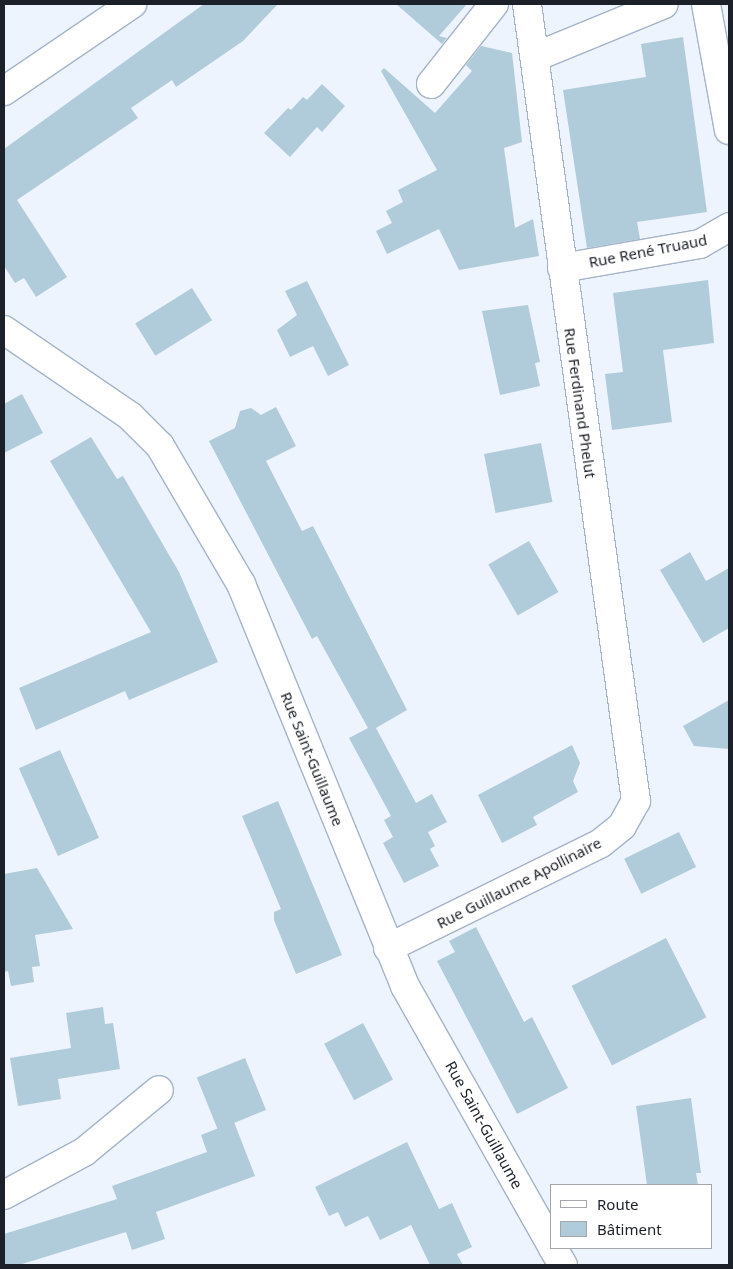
<!DOCTYPE html>
<meta charset="utf-8">
<style>
body{margin:0}
#map{position:relative;width:733px;height:1269px;overflow:hidden;background:#eef4fd;font-family:"Noto Sans",sans-serif}
div>[style]{position:absolute}
.building>*{inset:0;background:#b0cbd9;transform-origin:0 0}
.roads{filter:drop-shadow(1px 0 #a4b3c9) drop-shadow(-1px 0 #a4b3c9) drop-shadow(0 1px #a4b3c9) drop-shadow(0 -1px #a4b3c9)}
.street>*{height:28px;margin:-14px;padding:0 14px;transform-origin:14px;border-radius:14px;background:#fff}
span{translate:-50% -50%;white-space:nowrap;text-align:center;line-height:1.15;-webkit-text-stroke:4px #fff;paint-order:stroke}
.street-label{font-size:15px;color:#1c2129}
.frame{position:absolute;inset:0;border:5px solid #1c2129;pointer-events:none}
.legend{position:absolute;left:550px;top:1184px;width:162px;height:65px;box-sizing:border-box;background:#fff;border:1px solid #a4a6a9;margin:0;padding:6px 9px;list-style:none;font-size:15px;color:#1c2129}
.legend li{display:flex;align-items:center;gap:10px;height:25px}
.legend b{width:25px;border:1px solid #a4a6a9}
</style>
<div id="map">
<div class="building">
<div style="clip-path:polygon(204px 4px,278px 4px,243px 41px,176px 87px,172px 80px,131px 108px,138px 118px,17px 200px,67px 277px,36px 297px,24px 278px,15px 283px,4px 266px,4px 149px)"></div>
<div style="clip-path:polygon(396px 4px,467px 4px,439px 36px,447px 38px,442px 44px)"></div>
<div style="clip-path:polygon(683px 37px,707px 212px,637px 222px,640px 239px,587px 248px,563px 90px,646px 77px,641px 44px)"></div>
<div style="clip-path:polygon(481px 46px,512px 53px,522px 142px,504px 148px,515px 228px,533px 219px,539px 256px,459px 270px,439px 229px,387px 254px,376px 231px,392px 223px,386px 211px,403px 202px,398px 190px,437px 170px,381px 71px,384px 68px,435px 113px,472px 71px,466px 65px)"></div>
<div style="clip-path:polygon(322px 84px,345px 106px,322px 132px,317px 127px,290px 157px,264px 133px,288px 108px,291px 110px,303px 97px,307px 100px)"></div>
<div style="clip-path:polygon(708px 280px,714px 343px,663px 350px,672px 422px,612px 430px,605px 374px,623px 372px,613px 293px)"></div>
<div style="clip-path:polygon(307px 281px,349px 365px,328px 376px,313px 346px,290px 357px,277px 330px,297px 315px,285px 291px)"></div>
<div style="left:192px;top:288px;width:38px;height:67px;rotate:58deg"></div>
<div style="clip-path:polygon(528px 305px,540px 362px,535px 363px,540px 386px,500px 395px,482px 311px)"></div>
<div style="clip-path:polygon(22px 394px,43px 433px,4px 453px,4px 404px)"></div>
<div style="clip-path:polygon(276px 407px,296px 446px,266px 461px,302px 531px,313px 526px,407px 710px,376px 728px,416px 803px,432px 794px,447px 822px,428px 832px,435px 846px,430px 849px,439px 866px,404px 883px,383px 843px,393px 837px,384px 820px,391px 816px,349px 738px,368px 728px,317px 636px,312px 639px,209px 441px,235px 428px,240px 411px,251px 408px,261px 415px)"></div>
<div style="clip-path:polygon(91px 437px,117px 479px,123px 476px,179px 572px,218px 662px,129px 700px,125px 691px,36px 730px,19px 688px,151px 632px,50px 461px)"></div>
<div style="left:541px;top:443px;width:60px;height:58px;rotate:79deg"></div>
<div style="left:529px;top:541px;width:59px;height:47px;rotate:60deg"></div>
<div style="clip-path:polygon(690px 552px,706px 581px,729px 568px,729px 628px,703px 643px,660px 570px)"></div>
<div style="clip-path:polygon(729px 700px,729px 749px,694px 746px,683px 726px)"></div>
<div style="clip-path:polygon(572px 745px,580px 763px,573px 781px,578px 792px,533px 817px,537px 825px,502px 843px,478px 795px)"></div>
<div style="left:60px;top:750px;width:96px;height:45px;rotate:66deg"></div>
<div style="clip-path:polygon(278px 801px,342px 955px,296px 974px,274px 920px,274px 912px,281px 909px,242px 816px)"></div>
<div style="left:679px;top:832px;width:39px;height:61px;rotate:64deg"></div>
<div style="clip-path:polygon(37px 868px,73px 929px,35px 935px,40px 966px,32px 967px,34px 982px,11px 986px,8px 971px,4px 972px,4px 874px)"></div>
<div style="clip-path:polygon(476px 927px,524px 1022px,532px 1017px,568px 1088px,517px 1114px,437px 961px,455px 952px,449px 941px)"></div>
<div style="left:666px;top:938px;width:89px;height:106px;rotate:63deg"></div>
<div style="clip-path:polygon(103px 1007px,105px 1024px,113px 1023px,120px 1069px,58px 1079px,61px 1099px,18px 1106px,10px 1058px,71px 1048px,66px 1013px)"></div>
<div style="left:363px;top:1023px;width:64px;height:44px;rotate:62deg"></div>
<div style="left:245px;top:1058px;width:56px;height:52px;rotate:68deg"></div>
<div style="clip-path:polygon(691px 1098px,701px 1173px,696px 1173px,698px 1185px,647px 1185px,636px 1106px)"></div>
<div style="clip-path:polygon(234px 1122px,255px 1176px,156px 1212px,165px 1239px,132px 1250px,126px 1232px,19px 1265px,4px 1265px,4px 1234px,117px 1199px,112px 1186px,207px 1152px,201px 1135px)"></div>
<div style="clip-path:polygon(407px 1142px,439px 1209px,452px 1203px,472px 1247px,457px 1254px,463px 1265px,430px 1265px,411px 1225px,380px 1240px,368px 1216px,345px 1227px,338px 1212px,329px 1216px,315px 1187px)"></div>
</div>
<div class="roads">
<div class="street">
<div style="left:706px;top:4px;width:128px;rotate:79.7deg"></div>
<div style="left:535px;top:57px;width:139px;rotate:-22.3deg"></div>
<div style="left:431px;top:84px;width:102px;rotate:-51.8deg"></div>
<div style="left:4px;top:91px;width:155px;rotate:-34.2deg"></div>
<div style="left:562px;top:268px;width:140px;rotate:-9.9deg"></div>
<div style="left:700px;top:244px;width:34px;rotate:-30deg"></div>
<div style="left:4px;top:330px;width:153px;rotate:34.3deg"></div>
<div style="left:130px;top:416px;width:42px;rotate:45deg"></div>
<div style="left:160px;top:446px;width:160px;rotate:59.6deg"></div>
<div style="left:241px;top:584px;width:434px;rotate:67.8deg"></div>
<div style="left:405px;top:986px;width:299px;rotate:60.5deg"></div>
<div style="left:388px;top:948px;width:237px;rotate:-26.2deg"></div>
<div style="left:601px;top:843px;width:27px;rotate:-39deg"></div>
<div style="left:622px;top:826px;width:29px;rotate:-61deg"></div>
<div style="left:636px;top:801px;width:804px;rotate:-97.79deg"></div>
<div style="left:4px;top:1195px;width:91px;rotate:-28.3deg"></div>
<div style="left:84px;top:1152px;width:97px;rotate:-39.6deg"></div>
<div style="left:553px;top:1248px;width:20px;rotate:60deg"></div>
</div>
</div>
<div class="street-label">
<span style="left:648px;top:251px;rotate:-11deg">Rue René Truaud</span>
<span style="left:580px;top:403px;rotate:82deg">Rue Ferdinand Phelut</span>
<span style="left:312px;top:759px;rotate:68deg">Rue Saint-Guillaume</span>
<span style="left:519px;top:883px;rotate:-27deg">Rue Guillaume Apollinaire</span>
<span style="left:484px;top:1125px;rotate:61deg">Rue Saint-Guillaume</span>
</div>
<div class="frame"></div>
<ul class="legend">
<li><b style="height:6px;background:#fff"></b>Route</li>
<li><b style="height:14px;background:#b0cbd9"></b>Bâtiment</li>
</ul>
</div>
